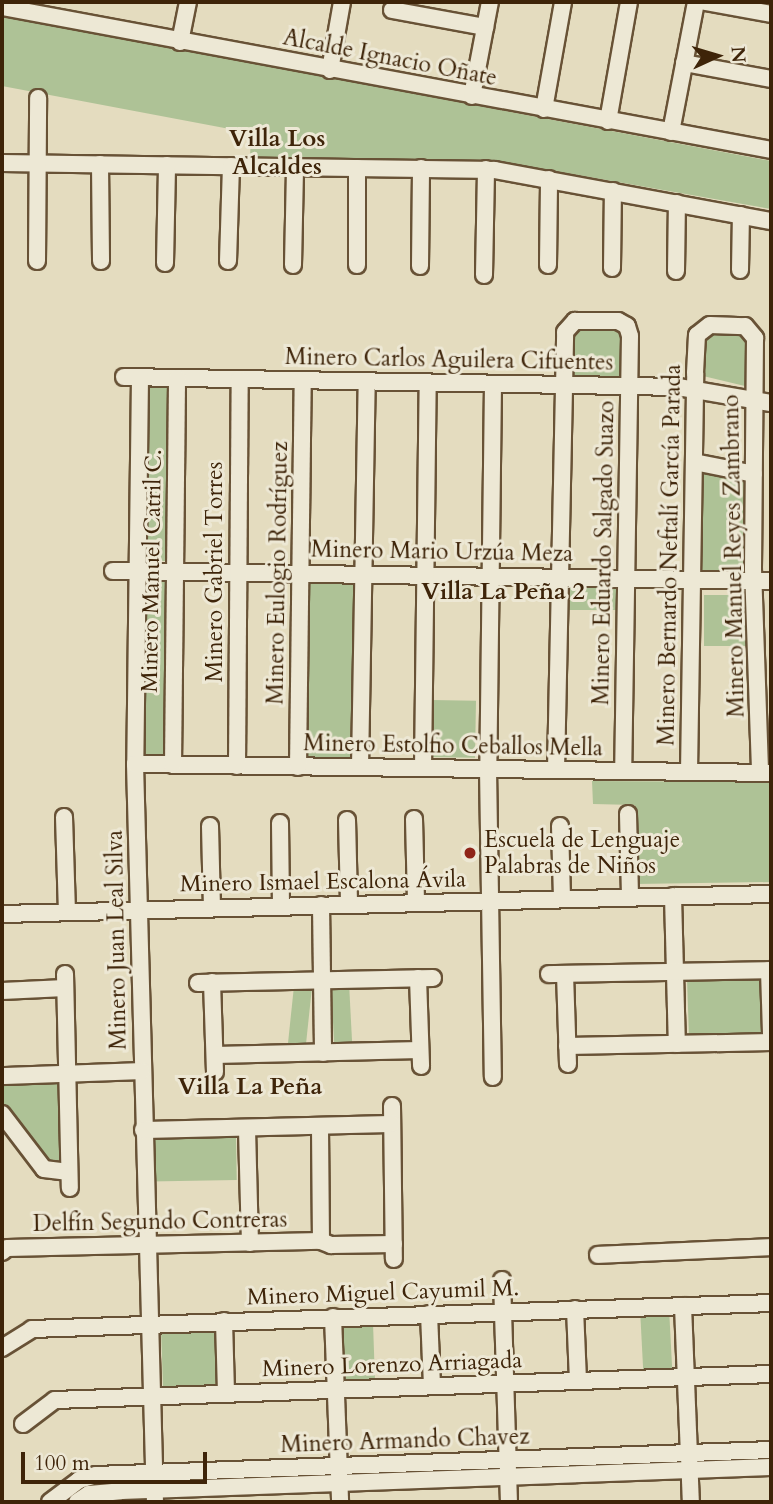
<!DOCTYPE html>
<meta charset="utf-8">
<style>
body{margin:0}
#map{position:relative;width:773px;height:1504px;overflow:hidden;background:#e4dcbf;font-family:Cardo,serif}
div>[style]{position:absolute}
.green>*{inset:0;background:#aec296;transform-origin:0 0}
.roads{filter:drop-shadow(2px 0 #685236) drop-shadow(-2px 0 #685236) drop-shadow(0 2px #685236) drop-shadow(0 -2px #685236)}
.minor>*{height:16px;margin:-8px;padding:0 8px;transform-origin:8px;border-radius:8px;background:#ede8d5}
.dots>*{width:19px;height:19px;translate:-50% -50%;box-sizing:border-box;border:4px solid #ede8d5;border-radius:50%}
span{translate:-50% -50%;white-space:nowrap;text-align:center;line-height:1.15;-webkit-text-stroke:6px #ede8d5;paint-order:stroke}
.street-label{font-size:23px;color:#3e2409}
.poi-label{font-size:23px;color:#3e2409}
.left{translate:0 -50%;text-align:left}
.neighbourhood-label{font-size:24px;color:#3e2409;font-weight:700}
.frame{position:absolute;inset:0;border:4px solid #3e2409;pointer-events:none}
.north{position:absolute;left:682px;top:21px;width:70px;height:70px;-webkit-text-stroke:5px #ede8d5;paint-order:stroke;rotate:86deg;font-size:19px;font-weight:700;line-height:28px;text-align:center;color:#3e2409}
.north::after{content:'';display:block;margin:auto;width:24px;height:32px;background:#3e2409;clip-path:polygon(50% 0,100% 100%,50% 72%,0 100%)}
.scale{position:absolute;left:21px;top:1452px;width:186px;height:32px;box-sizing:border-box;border:4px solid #3e2409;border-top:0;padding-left:9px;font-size:21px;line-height:24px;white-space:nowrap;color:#3e2409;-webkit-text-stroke:5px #ede8d5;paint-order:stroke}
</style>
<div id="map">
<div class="green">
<div style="clip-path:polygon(2px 16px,771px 161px,771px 209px,493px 160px,250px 158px,251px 133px,2px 86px)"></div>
<div style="clip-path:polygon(580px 328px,622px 329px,625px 376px,572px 378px,571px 336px)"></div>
<div style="clip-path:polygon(701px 332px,749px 333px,749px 387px,699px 375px)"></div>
<div style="left:147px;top:388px;width:27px;height:173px"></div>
<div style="clip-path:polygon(702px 471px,745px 482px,748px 487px,746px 573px,698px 575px,698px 475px)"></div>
<div style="left:145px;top:581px;width:26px;height:173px"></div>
<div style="left:306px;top:583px;width:54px;height:177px;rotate:1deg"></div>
<div style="left:564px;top:585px;width:54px;height:25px"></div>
<div style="left:704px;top:595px;width:45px;height:51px"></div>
<div style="left:431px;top:700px;width:45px;height:57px;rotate:1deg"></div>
<div style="clip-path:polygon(592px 781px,771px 782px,771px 882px,636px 884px,635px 805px,593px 804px)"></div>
<div style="left:762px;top:978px;width:59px;height:75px;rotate:88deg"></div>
<div style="left:349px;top:983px;width:65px;height:18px;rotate:87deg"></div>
<div style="left:294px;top:986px;width:18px;height:63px;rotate:6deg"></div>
<div style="clip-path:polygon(60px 1079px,65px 1163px,52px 1169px,2px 1107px,2px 1085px)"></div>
<div style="left:236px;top:1137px;width:43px;height:87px;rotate:89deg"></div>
<div style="left:669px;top:1308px;width:62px;height:29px;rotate:87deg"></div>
<div style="left:373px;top:1323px;width:62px;height:30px;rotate:88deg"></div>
<div style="left:216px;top:1328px;width:62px;height:55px;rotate:88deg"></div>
</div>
<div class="roads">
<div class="minor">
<div style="left:705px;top:2px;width:67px;rotate:10.3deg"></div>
<div style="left:2px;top:7px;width:782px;rotate:10.53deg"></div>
<div style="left:392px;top:10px;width:95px;rotate:10.4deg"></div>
<div style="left:180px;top:42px;width:41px;rotate:-78.7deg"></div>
<div style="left:684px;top:63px;width:88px;rotate:10.4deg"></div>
<div style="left:330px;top:70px;width:69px;rotate:-80deg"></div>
<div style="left:472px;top:96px;width:96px;rotate:-79.2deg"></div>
<div style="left:544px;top:109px;width:109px;rotate:-79.9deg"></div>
<div style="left:608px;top:121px;width:121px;rotate:-80deg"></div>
<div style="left:671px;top:132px;width:132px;rotate:-79.1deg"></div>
<div style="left:2px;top:163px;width:493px;rotate:0.8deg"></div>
<div style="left:495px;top:170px;width:281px;rotate:10.5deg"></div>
<div style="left:100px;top:164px;width:97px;rotate:89.4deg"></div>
<div style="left:37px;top:261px;width:163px;rotate:-89.6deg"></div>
<div style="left:228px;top:261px;width:95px;rotate:-88.2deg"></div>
<div style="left:165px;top:263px;width:98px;rotate:-88.8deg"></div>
<div style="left:293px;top:265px;width:98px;rotate:-88.8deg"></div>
<div style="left:357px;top:265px;width:97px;rotate:-90deg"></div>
<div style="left:548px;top:265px;width:86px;rotate:-89.3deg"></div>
<div style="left:420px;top:266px;width:98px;rotate:-89.4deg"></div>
<div style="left:612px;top:268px;width:77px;rotate:-89.3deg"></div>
<div style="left:740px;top:270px;width:55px;rotate:-89deg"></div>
<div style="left:676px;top:271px;width:68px;rotate:-89.2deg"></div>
<div style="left:484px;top:275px;width:106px;rotate:-88.9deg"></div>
<div style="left:124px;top:377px;width:554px;rotate:1.03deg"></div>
<div style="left:678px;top:387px;width:94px;rotate:9.8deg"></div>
<div style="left:140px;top:377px;width:387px;rotate:90.7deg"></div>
<div style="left:135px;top:764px;width:738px;rotate:88.45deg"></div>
<div style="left:493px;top:384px;width:385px;rotate:90.7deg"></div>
<div style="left:488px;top:769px;width:308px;rotate:89.1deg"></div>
<div style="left:694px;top:462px;width:61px;rotate:11.3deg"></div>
<div style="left:113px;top:571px;width:658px;rotate:0.87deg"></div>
<div style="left:135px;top:764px;width:636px;rotate:0.81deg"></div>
<div style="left:173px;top:765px;width:387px;rotate:-89.4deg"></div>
<div style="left:237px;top:766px;width:387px;rotate:-89.6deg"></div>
<div style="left:298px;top:767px;width:387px;rotate:-89.3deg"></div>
<div style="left:360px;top:767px;width:385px;rotate:-89deg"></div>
<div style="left:423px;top:768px;width:385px;rotate:-89.3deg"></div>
<div style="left:556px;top:770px;width:438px;rotate:-88.8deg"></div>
<div style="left:565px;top:332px;width:15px;rotate:-48deg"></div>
<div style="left:575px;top:321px;width:43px"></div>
<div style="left:618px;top:321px;width:10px;rotate:29deg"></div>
<div style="left:627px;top:326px;width:10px;rotate:73deg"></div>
<div style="left:630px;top:336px;width:435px;rotate:90.9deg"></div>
<div style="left:689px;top:772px;width:399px;rotate:-89.1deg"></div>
<div style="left:695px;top:373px;width:38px;rotate:-87deg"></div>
<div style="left:697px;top:335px;width:16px;rotate:-38deg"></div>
<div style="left:710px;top:325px;width:35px;rotate:2deg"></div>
<div style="left:745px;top:326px;width:16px;rotate:50deg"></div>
<div style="left:755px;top:338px;width:231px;rotate:90.5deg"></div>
<div style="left:753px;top:569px;width:204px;rotate:88deg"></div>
<div style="left:628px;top:814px;width:83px;rotate:88.6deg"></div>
<div style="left:64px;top:817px;width:95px;rotate:88.2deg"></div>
<div style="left:414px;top:819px;width:83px;rotate:88.6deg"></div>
<div style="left:347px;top:820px;width:84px;rotate:88.6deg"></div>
<div style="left:280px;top:823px;width:83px;rotate:89.3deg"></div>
<div style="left:210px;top:826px;width:81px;rotate:88.6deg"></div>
<div style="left:560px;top:826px;width:73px;rotate:88.4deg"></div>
<div style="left:673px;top:896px;width:148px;rotate:88.5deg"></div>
<div style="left:321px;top:905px;width:148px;rotate:89.2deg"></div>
<div style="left:2px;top:914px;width:769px;rotate:-1.49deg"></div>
<div style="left:769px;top:970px;width:65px;rotate:88.2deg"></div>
<div style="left:65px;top:974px;width:214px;rotate:88.7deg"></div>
<div style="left:549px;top:974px;width:222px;rotate:-1deg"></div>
<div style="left:565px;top:974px;width:90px;rotate:88.1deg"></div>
<div style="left:418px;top:978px;width:88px;rotate:88deg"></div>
<div style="left:212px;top:982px;width:90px;rotate:88.1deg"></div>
<div style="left:198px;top:983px;width:235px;rotate:-1.2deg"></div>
<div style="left:2px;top:991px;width:63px;rotate:-2.7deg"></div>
<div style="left:567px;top:1046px;width:204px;rotate:-1.1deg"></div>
<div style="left:215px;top:1055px;width:205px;rotate:-1.4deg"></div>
<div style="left:2px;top:1076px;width:140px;rotate:-2deg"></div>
<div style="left:392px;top:1106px;width:153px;rotate:89.3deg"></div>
<div style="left:2px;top:1114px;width:69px;rotate:52.6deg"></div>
<div style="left:44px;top:1169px;width:25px;rotate:7deg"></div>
<div style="left:320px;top:1128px;width:113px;rotate:89.5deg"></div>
<div style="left:247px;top:1129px;width:114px;rotate:88.5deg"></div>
<div style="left:143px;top:1130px;width:249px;rotate:-1.4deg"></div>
<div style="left:2px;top:1252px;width:6px;rotate:-39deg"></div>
<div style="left:7px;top:1248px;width:314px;rotate:-1.3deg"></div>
<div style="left:321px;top:1241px;width:11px;rotate:22deg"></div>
<div style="left:331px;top:1245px;width:63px;rotate:-0.9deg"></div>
<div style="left:598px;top:1255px;width:173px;rotate:-2.6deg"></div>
<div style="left:502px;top:1280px;width:222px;rotate:88.2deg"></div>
<div style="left:683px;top:1306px;width:196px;rotate:87.7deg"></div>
<div style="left:575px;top:1309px;width:72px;rotate:87.6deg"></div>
<div style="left:429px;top:1314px;width:72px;rotate:87.6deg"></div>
<div style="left:333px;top:1317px;width:185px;rotate:87.8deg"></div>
<div style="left:224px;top:1321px;width:73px;rotate:88.4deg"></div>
<div style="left:2px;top:1348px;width:36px;rotate:-32deg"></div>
<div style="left:32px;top:1329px;width:739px;rotate:-2.01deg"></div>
<div style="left:23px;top:1424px;width:40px;rotate:-37deg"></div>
<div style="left:55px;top:1400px;width:716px;rotate:-2.08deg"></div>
<div style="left:50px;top:1502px;width:36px;rotate:-37deg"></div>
<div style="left:79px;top:1480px;width:18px;rotate:-16deg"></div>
<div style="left:96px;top:1475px;width:675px;rotate:-2.12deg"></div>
<div style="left:77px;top:1502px;width:14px;rotate:-34deg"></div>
<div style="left:89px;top:1494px;width:32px;rotate:-5deg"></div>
<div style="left:121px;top:1491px;width:650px;rotate:-2.11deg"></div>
</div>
</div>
<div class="dots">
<div style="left:470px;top:853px;background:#8f2418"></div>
</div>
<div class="street-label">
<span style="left:390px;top:58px;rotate:11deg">Alcalde Ignacio Oñate</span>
<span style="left:449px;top:360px;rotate:1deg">Minero Carlos Aguilera Cifuentes</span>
<span style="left:442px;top:552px;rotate:1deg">Minero Mario Urzúa Meza</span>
<span style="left:604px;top:553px;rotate:-89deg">Minero Eduardo Salgado Suazo</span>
<span style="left:670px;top:555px;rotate:-89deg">Minero Bernardo Neftalí García Parada</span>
<span style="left:734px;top:556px;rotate:-91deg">Minero Manuel Reyes Zambrano</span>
<span style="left:152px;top:571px;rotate:-89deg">Minero Manuel Catril C.</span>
<span style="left:215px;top:572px;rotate:-90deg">Minero Gabriel Torres</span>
<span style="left:278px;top:573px;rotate:-89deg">Minero Eulogio Rodríguez</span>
<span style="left:453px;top:746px;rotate:1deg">Minero Estolfio Ceballos Mella</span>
<span style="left:323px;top:882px;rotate:-1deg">Minero Ismael Escalona Ávila</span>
<span style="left:117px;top:940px;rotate:-91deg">Minero Juan Leal Silva</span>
<span style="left:160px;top:1222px;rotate:-1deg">Delfín Segundo Contreras</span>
<span style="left:383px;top:1293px;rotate:-2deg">Minero Miguel Cayumil M.</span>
<span style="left:392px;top:1365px;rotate:-2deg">Minero Lorenzo Arriagada</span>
<span style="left:405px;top:1441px;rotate:-2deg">Minero Armando Chavez</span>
</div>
<div class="poi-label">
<span class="left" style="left:484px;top:853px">Escuela de Lenguaje<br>Palabras de Niños</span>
</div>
<div class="neighbourhood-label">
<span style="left:277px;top:153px">Villa Los<br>Alcaldes</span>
<span style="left:503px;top:592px">Villa La Peña 2</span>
<span style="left:250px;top:1087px">Villa La Peña</span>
</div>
<div class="frame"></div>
<div class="north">N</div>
<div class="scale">100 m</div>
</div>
